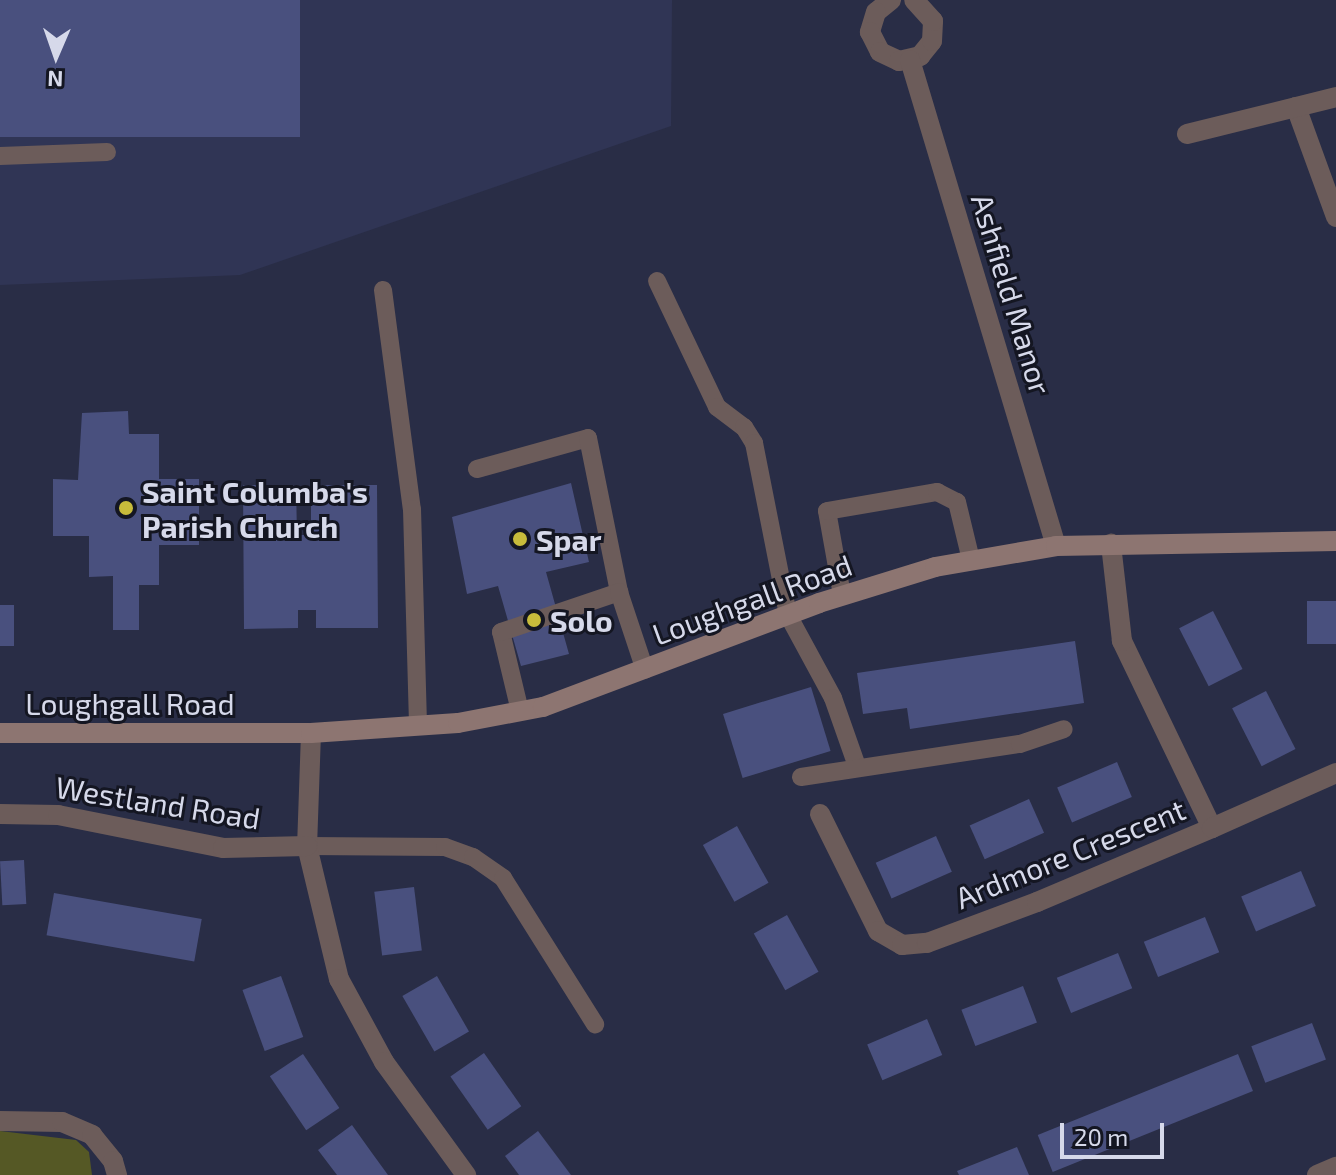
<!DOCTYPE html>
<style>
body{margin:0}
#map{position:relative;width:1336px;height:1175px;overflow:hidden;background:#292d46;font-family:"Exo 2",sans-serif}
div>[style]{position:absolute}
.built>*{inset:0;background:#303555}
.green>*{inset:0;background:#555825}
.building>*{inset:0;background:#49507e;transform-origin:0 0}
.lane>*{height:18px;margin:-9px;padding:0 9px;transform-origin:9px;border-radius:9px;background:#6c5c5a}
.street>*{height:20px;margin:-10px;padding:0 10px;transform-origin:10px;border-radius:10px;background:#6c5c5a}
.secondary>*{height:20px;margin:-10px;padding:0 10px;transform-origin:10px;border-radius:10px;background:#8d7571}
.dots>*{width:22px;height:22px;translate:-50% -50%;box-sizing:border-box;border:4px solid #141622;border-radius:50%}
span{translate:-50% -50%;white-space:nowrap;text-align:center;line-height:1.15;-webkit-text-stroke:6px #141622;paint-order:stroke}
.street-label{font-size:30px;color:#d6d9ea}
.poi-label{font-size:30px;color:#d6d9ea;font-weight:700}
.left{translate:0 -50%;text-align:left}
.north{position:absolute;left:16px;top:16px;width:80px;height:80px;-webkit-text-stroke:6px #141622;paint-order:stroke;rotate:182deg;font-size:22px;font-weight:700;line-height:32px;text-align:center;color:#d6d9ea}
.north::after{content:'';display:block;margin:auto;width:28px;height:36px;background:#d6d9ea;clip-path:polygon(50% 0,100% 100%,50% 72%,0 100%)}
.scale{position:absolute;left:1060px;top:1123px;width:104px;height:36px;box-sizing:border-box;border:4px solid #d6d9ea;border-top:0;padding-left:10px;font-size:24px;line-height:28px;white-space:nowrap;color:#d6d9ea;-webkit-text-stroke:6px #141622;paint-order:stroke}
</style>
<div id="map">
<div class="built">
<div style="clip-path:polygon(0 0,672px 0,671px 126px,240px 275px,0 285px)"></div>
</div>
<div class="green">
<div style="clip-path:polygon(0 1131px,76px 1140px,89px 1152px,92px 1175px,0 1175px)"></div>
</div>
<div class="building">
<div style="left:0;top:0;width:300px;height:137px"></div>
<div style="clip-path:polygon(128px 411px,129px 434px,159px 434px,159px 479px,199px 479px,199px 545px,159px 545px,159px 585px,139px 585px,139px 630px,113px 630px,113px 576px,89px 577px,89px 536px,53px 536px,53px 479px,78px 480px,82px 413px)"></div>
<div style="clip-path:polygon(571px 483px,589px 562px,546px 572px,569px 654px,521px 666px,498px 586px,467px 594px,452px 517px)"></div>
<div style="clip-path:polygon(243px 485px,296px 485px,297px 535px,311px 535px,311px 485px,377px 485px,378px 628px,316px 628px,316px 610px,298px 610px,298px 628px,244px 629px)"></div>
<div style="left:1307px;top:601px;width:29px;height:43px"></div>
<div style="left:0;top:605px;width:14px;height:41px"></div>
<div style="left:1213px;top:611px;width:65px;height:38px;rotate:63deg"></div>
<div style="clip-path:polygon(1075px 641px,1084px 703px,910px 729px,907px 708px,863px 714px,857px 673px)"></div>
<div style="left:811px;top:687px;width:67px;height:92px;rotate:73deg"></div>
<div style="left:1266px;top:691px;width:65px;height:38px;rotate:63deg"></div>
<div style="left:1117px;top:762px;width:38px;height:65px;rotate:67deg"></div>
<div style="left:1029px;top:799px;width:37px;height:65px;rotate:66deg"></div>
<div style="left:737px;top:826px;width:65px;height:39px;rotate:61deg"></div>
<div style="left:936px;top:836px;width:39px;height:66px;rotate:66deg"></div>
<div style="left:24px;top:860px;width:44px;height:24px;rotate:87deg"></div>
<div style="left:1301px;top:871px;width:38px;height:65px;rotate:67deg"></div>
<div style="left:414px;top:887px;width:64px;height:40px;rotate:83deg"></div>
<div style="left:54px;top:893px;width:150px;height:43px;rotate:10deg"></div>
<div style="left:787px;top:915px;width:65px;height:38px;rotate:61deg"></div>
<div style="left:1205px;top:917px;width:38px;height:66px;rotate:68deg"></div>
<div style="left:1118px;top:953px;width:38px;height:66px;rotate:68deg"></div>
<div style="left:281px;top:976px;width:65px;height:41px;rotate:70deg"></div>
<div style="left:437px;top:976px;width:64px;height:40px;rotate:60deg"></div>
<div style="left:1023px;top:986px;width:39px;height:66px;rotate:69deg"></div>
<div style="left:927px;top:1019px;width:39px;height:65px;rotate:67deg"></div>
<div style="left:1312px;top:1023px;width:39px;height:65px;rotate:69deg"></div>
<div style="left:484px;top:1053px;width:65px;height:41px;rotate:55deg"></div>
<div style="left:303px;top:1054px;width:65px;height:40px;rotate:56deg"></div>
<div style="left:1238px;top:1054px;width:40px;height:216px;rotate:68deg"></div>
<div style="clip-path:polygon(352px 1125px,372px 1153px,388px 1175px,337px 1175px,318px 1150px)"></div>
<div style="clip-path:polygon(538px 1131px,571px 1175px,519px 1175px,505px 1156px)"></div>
<div style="clip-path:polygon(1017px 1147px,1029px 1175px,959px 1175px,957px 1171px)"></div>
</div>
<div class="lane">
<div style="left:0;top:156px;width:107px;rotate:-2.1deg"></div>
<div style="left:657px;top:281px;width:140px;rotate:64.5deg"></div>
<div style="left:717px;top:407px;width:34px;rotate:37deg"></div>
<div style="left:744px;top:427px;width:19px;rotate:58deg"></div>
<div style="left:754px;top:443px;width:175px;rotate:78.8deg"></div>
<div style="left:788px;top:615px;width:94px;rotate:61.5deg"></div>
<div style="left:833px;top:698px;width:72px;rotate:70.6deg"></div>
<div style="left:383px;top:290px;width:221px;rotate:82.5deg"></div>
<div style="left:412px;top:509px;width:217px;rotate:88.4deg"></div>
<div style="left:477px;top:469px;width:115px;rotate:-15.6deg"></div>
<div style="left:588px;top:438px;width:157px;rotate:78.6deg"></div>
<div style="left:842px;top:595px;width:85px;rotate:-100.1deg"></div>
<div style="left:827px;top:511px;width:112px;rotate:-9.8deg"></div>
<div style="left:937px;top:492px;width:22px;rotate:27deg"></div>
<div style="left:957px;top:502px;width:60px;rotate:76.4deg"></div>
<div style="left:520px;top:711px;width:81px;rotate:-103.5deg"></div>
<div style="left:501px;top:632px;width:125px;rotate:-18.7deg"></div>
<div style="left:619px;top:592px;width:82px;rotate:71.6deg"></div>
<div style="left:801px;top:777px;width:221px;rotate:-8.6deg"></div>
<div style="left:1020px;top:744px;width:46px;rotate:-18.8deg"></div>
<div style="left:307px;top:846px;width:138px;rotate:0.4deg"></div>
<div style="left:445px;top:847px;width:30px;rotate:20deg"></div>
<div style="left:473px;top:857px;width:37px;rotate:35deg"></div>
<div style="left:503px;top:878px;width:173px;rotate:57.8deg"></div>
</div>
<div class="street">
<div style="left:891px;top:0;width:19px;rotate:141deg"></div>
<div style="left:876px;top:12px;width:21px;rotate:107deg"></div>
<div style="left:870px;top:32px;width:22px;rotate:63deg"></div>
<div style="left:880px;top:52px;width:21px;rotate:25deg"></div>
<div style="left:899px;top:61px;width:22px;rotate:-13deg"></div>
<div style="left:920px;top:56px;width:19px;rotate:-51deg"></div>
<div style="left:932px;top:41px;width:20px;rotate:-87deg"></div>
<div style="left:933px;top:21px;width:28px;rotate:-132deg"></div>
<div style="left:910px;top:60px;width:507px;rotate:73.28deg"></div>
<div style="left:1296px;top:107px;width:117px;rotate:70deg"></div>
<div style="left:1187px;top:134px;width:154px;rotate:-13.9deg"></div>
<div style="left:311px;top:733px;width:113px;rotate:92deg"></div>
<div style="left:307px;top:846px;width:137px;rotate:76.5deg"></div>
<div style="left:339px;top:979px;width:94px;rotate:61.5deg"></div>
<div style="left:384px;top:1062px;width:140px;rotate:54deg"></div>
<div style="left:0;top:814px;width:58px;rotate:1deg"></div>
<div style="left:58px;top:815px;width:168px;rotate:11.3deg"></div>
<div style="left:223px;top:848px;width:84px;rotate:-1.4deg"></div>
<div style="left:820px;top:814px;width:131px;rotate:63.6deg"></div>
<div style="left:878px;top:931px;width:28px;rotate:30deg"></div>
<div style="left:902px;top:945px;width:25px;rotate:-5deg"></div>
<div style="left:927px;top:943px;width:117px;rotate:-20.4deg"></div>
<div style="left:1037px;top:902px;width:190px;rotate:-22.9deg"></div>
<div style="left:1212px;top:828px;width:208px;rotate:-115.7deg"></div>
<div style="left:1122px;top:641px;width:98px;rotate:-96.5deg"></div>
<div style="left:1212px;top:828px;width:136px;rotate:-23.9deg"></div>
<div style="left:0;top:1121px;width:62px;rotate:0.9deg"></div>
<div style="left:62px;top:1122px;width:33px;rotate:23deg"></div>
<div style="left:92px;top:1135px;width:33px;rotate:51deg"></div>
<div style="left:113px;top:1161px;width:15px;rotate:74deg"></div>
<div style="left:1317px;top:1175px;width:21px;rotate:-23deg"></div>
</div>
<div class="secondary">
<div style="left:0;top:733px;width:311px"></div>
<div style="left:311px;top:733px;width:147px;rotate:-3.9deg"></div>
<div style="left:458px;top:723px;width:86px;rotate:-10.7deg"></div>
<div style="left:543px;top:707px;width:295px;rotate:-20.6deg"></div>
<div style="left:819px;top:603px;width:121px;rotate:-17.2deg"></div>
<div style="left:935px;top:567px;width:123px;rotate:-9.8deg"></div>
<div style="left:1056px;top:546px;width:280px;rotate:-1deg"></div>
</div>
<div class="dots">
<div style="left:126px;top:508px;background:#c7bb3b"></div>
<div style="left:520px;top:539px;background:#c7bb3b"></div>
<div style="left:534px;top:620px;background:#c7bb3b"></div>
</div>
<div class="street-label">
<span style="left:1012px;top:294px;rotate:73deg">Ashfield Manor</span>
<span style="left:752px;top:599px;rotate:-20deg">Loughgall Road</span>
<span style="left:130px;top:703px">Loughgall Road</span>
<span style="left:158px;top:802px;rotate:9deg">Westland Road</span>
<span style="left:1070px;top:853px;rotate:-22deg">Ardmore Crescent</span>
</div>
<div class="poi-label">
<span class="left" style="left:142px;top:508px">Saint Columba's<br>Parish Church</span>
<span class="left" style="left:536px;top:539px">Spar</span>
<span class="left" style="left:550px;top:620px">Solo</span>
</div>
<div class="north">N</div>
<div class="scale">20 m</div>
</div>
